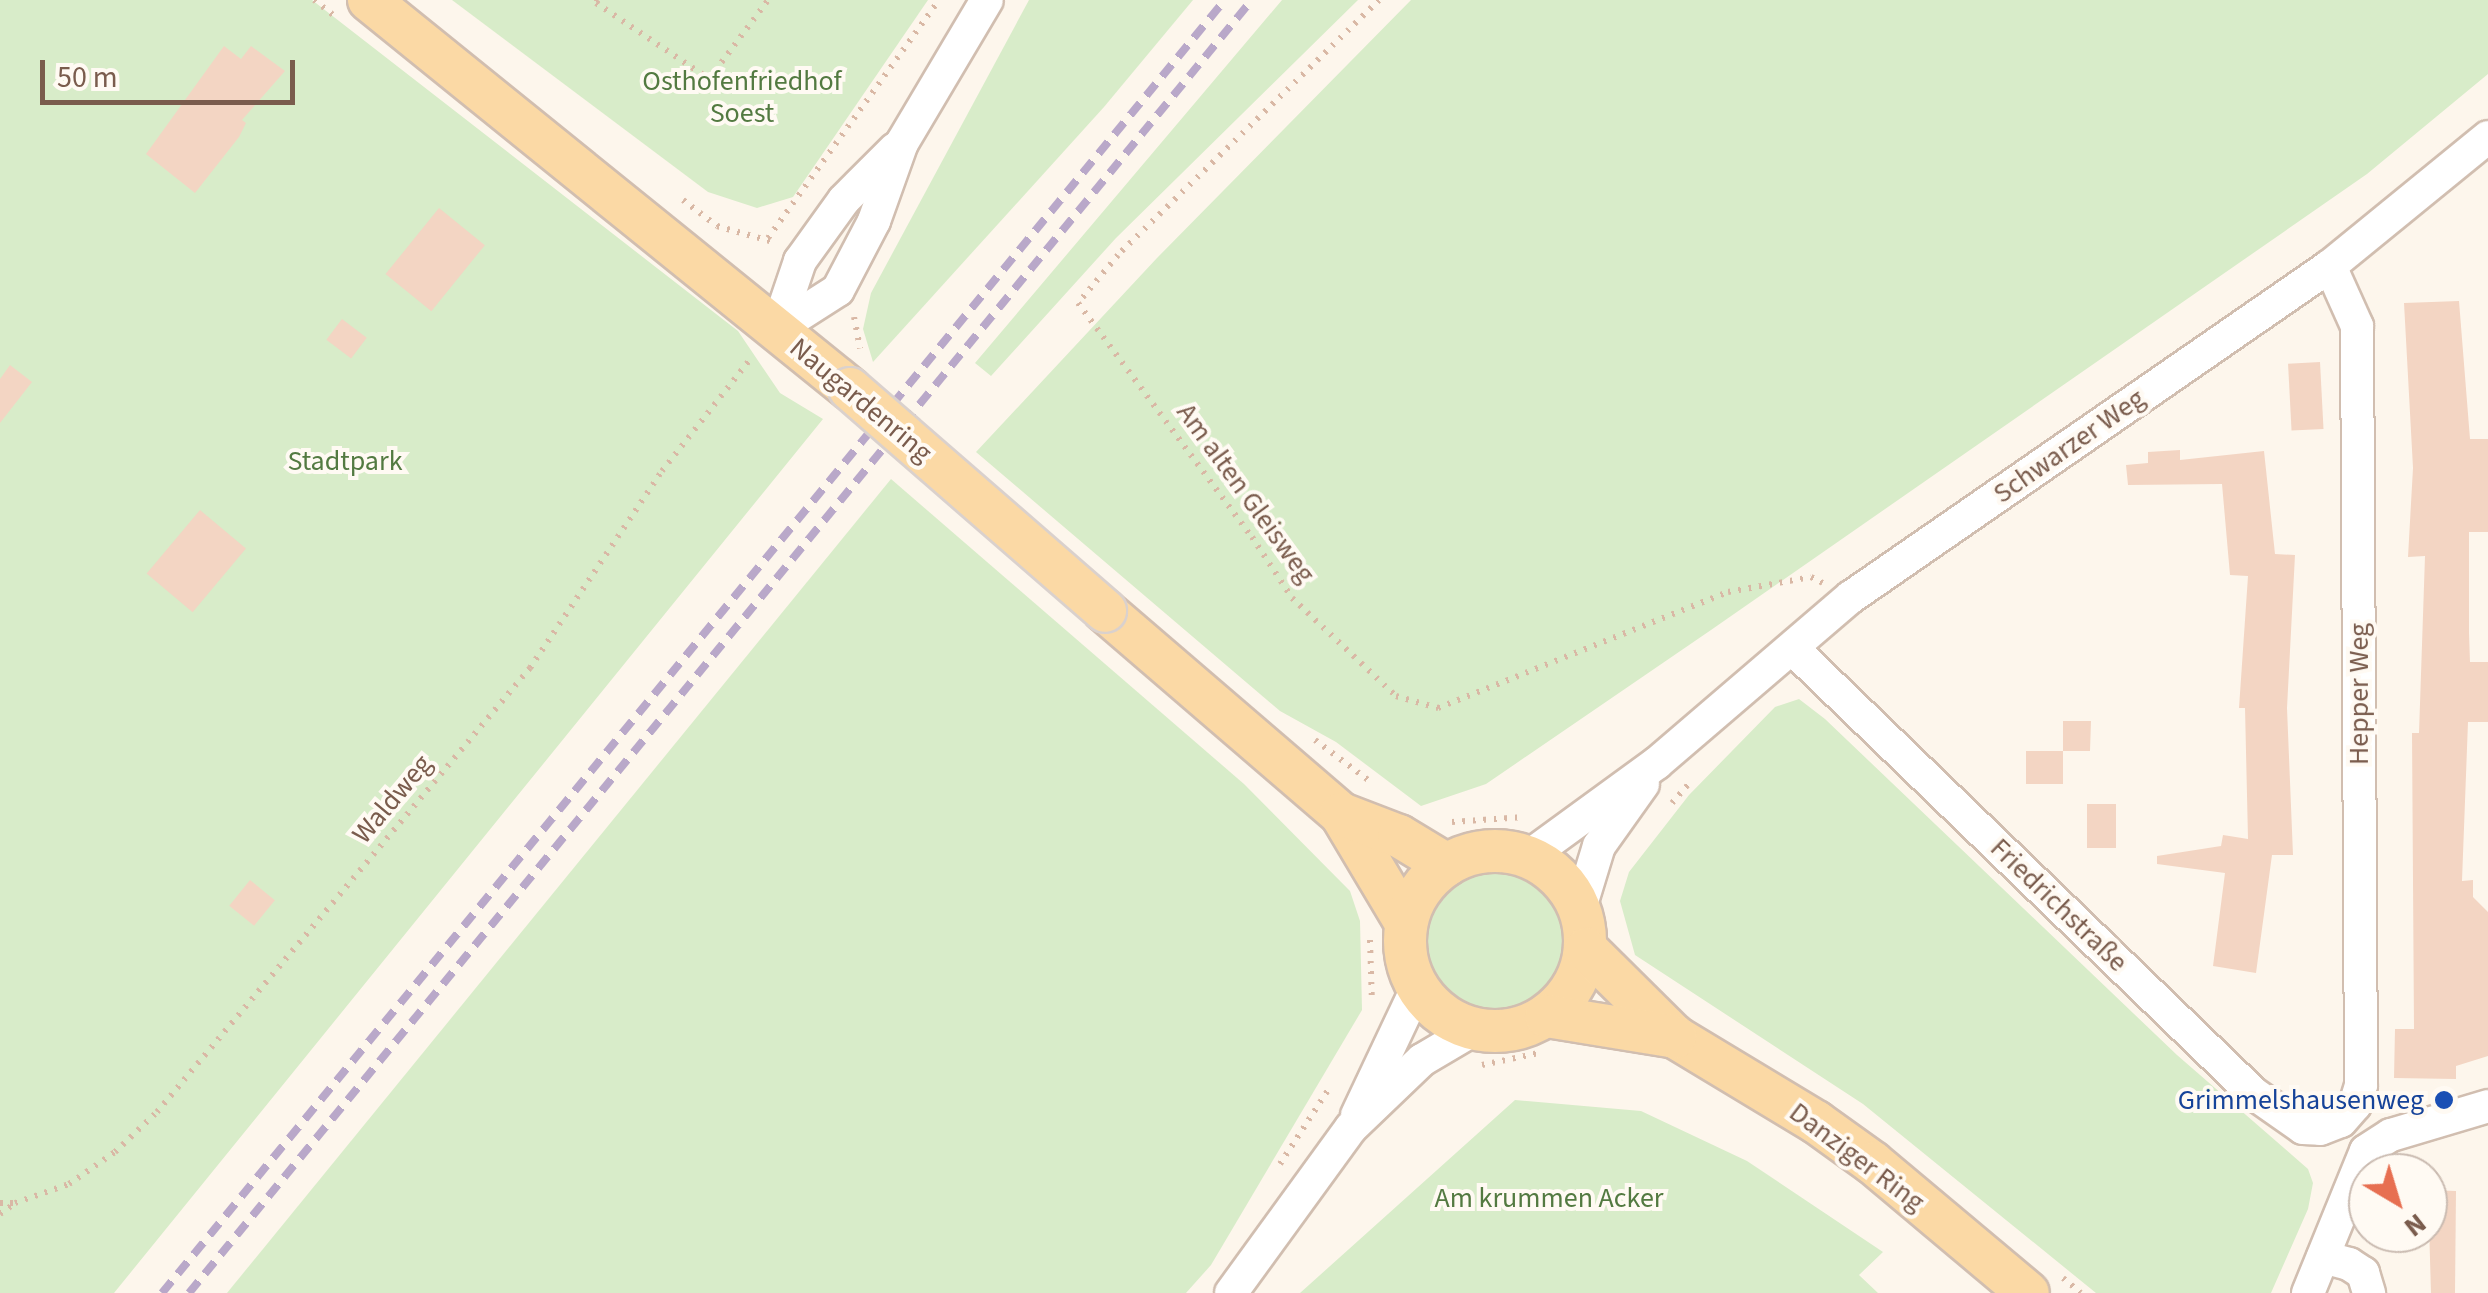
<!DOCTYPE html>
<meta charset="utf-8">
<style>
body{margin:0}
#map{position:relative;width:2488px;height:1293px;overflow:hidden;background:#fdf6ec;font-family:"Source Sans 3",sans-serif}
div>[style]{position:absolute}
.green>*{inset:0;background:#d8ecc9}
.round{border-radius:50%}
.building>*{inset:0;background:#f3d5c3;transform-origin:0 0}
.path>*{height:6px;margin-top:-3px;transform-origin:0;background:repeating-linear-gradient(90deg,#d9b8a5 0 2.5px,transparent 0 10.5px)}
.roads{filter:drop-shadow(2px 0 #d1beb0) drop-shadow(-2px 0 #d1beb0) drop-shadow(0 2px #d1beb0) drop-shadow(0 -2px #d1beb0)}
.minor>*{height:32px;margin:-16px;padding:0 16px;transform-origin:16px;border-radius:16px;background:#fff}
.major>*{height:42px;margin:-21px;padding:0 21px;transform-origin:21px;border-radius:21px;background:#fbd9a5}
.major>.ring{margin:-21px;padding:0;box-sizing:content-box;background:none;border:42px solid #fbd9a5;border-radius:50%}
.rail>*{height:8px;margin-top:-4px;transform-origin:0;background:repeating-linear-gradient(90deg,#b9a8c9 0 15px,transparent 0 25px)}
.bridges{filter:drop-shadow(2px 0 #dad1cd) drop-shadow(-2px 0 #dad1cd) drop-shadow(0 2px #dad1cd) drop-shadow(0 -2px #dad1cd)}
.major-bridge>*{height:42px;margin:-21px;padding:0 21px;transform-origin:21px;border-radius:21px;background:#fbd9a5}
.dots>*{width:28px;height:28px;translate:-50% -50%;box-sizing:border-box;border:5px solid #fffaf3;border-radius:50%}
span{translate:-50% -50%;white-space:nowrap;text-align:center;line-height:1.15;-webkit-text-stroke:8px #fffaf3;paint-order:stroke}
.park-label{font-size:28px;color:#537a41}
.street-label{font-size:28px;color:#7a5c4d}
.transit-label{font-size:28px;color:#164399}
.right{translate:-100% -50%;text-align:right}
.north{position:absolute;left:2348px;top:1153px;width:100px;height:100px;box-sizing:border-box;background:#fffaf3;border:2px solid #cabbb1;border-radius:50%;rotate:142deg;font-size:28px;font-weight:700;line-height:40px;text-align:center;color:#7a5c4d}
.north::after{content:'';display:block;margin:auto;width:35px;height:45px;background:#e76f51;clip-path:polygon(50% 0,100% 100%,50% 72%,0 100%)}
.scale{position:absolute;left:40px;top:60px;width:255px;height:45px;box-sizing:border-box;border:5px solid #7a5c4d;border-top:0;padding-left:12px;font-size:30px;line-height:35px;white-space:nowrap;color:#7a5c4d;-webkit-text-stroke:8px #fffaf3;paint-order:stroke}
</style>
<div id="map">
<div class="green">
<div style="clip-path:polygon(0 0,312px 0,738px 331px,780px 393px,823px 419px,114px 1293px,0 1293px)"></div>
<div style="clip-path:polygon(452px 0,928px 0,793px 197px,757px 208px,708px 192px)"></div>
<div style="clip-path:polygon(1029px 0,1193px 0,1104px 107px,873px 362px,863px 329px,871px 293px)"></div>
<div style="clip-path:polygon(1282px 0,1358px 0,1116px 238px,991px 376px,975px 363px)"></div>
<div style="clip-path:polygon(1411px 0,2488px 0,2488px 74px,2367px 174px,1711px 630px,1486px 784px,1421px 806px,1336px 742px,1280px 711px,976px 452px,1157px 258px)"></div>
<div style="clip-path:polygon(891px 479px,1244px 784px,1350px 891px,1360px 921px,1362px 1010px,1211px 1265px,1186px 1293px,227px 1293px)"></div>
<div style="clip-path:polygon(1799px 699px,1825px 719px,2177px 1055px,2308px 1169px,2313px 1183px,2308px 1209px,2271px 1293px,2096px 1293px,1863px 1104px,1635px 955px,1620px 901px,1629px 872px,1689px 795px,1775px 707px)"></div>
<div class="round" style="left:1421px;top:868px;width:146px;height:146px"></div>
<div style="clip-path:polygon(1515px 1100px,1641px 1111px,1747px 1161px,1883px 1252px,1859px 1275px,1878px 1293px,1300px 1293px)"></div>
</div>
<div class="building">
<div style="clip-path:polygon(224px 46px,241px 59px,251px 46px,285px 71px,242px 120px,246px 123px,239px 137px,195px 193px,146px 154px)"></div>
<div style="left:439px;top:208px;width:59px;height:85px;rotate:39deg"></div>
<div style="clip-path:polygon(2459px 301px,2470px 439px,2488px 439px,2488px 532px,2469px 532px,2469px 633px,2470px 662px,2488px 662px,2488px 722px,2468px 722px,2462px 881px,2473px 880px,2473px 897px,2488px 912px,2488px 1056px,2456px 1066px,2456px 1079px,2394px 1078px,2395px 1029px,2414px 1029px,2412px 733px,2419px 733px,2425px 556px,2408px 557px,2413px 468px,2404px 303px)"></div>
<div style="left:342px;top:319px;width:31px;height:26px;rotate:37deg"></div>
<div style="left:2320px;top:362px;width:67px;height:32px;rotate:87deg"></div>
<div style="clip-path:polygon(10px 365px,32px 382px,0 423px,0 379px)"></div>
<div style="clip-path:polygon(2180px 450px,2180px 460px,2264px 451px,2275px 554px,2295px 555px,2287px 708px,2293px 855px,2272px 855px,2256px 973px,2213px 966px,2225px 873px,2157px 864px,2157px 856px,2221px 846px,2223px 835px,2248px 839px,2245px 708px,2239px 708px,2248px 576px,2230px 575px,2222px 484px,2128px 485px,2126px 465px,2148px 463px,2148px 452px)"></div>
<div style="left:200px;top:510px;width:60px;height:83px;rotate:40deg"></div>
<div style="clip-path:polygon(2063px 721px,2091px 721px,2090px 751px,2063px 751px,2063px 784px,2026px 784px,2026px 751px,2063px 751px)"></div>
<div style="left:2087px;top:804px;width:29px;height:44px"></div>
<div style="left:250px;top:880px;width:32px;height:33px;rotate:39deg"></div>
<div style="clip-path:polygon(2428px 1190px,2456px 1191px,2455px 1293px,2431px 1293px)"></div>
</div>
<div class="path">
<div style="left:314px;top:0;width:29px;rotate:38deg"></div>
<div style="left:598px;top:0;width:4px;rotate:124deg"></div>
<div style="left:596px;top:3px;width:136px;rotate:33.9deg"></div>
<div style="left:709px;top:79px;width:99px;rotate:-53.2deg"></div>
<div style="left:1379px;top:0;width:365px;rotate:135.7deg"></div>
<div style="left:1118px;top:255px;width:62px;rotate:129.8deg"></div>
<div style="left:1078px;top:303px;width:292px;rotate:53.4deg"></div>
<div style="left:1252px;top:537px;width:73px;rotate:56.7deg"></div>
<div style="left:1292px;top:598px;width:143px;rotate:43.3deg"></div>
<div style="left:1396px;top:696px;width:44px;rotate:15.9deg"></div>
<div style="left:1438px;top:708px;width:312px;rotate:-21.8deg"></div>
<div style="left:1728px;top:592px;width:84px;rotate:-10.2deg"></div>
<div style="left:1811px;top:577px;width:13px;rotate:27deg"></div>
<div style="left:683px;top:200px;width:43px;rotate:37.4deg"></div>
<div style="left:717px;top:226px;width:58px;rotate:15.9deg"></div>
<div style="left:768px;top:238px;width:293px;rotate:-54.3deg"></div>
<div style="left:854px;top:317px;width:32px;rotate:79deg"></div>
<div style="left:1315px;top:740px;width:71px;rotate:37deg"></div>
<div style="left:1672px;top:803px;width:28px;rotate:-49deg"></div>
<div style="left:1452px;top:822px;width:72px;rotate:-4deg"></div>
<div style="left:1370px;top:940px;width:62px;rotate:88.2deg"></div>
<div style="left:1482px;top:1065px;width:58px;rotate:-11.9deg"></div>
<div style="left:1280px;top:1164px;width:92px;rotate:-57deg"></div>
<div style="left:0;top:1203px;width:15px"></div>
<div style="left:15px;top:1203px;width:57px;rotate:-19.4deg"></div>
<div style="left:69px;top:1184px;width:56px;rotate:-34.8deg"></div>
<div style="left:115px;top:1152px;width:58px;rotate:-43.6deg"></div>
<div style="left:157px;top:1112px;width:580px;rotate:-49.97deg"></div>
<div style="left:530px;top:668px;width:237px;rotate:-56.2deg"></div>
<div style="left:662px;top:471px;width:145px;rotate:-51.7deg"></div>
<div style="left:0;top:1214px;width:19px;rotate:-36deg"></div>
<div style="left:2063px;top:1278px;width:23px;rotate:40deg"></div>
</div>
<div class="roads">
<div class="minor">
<div style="left:777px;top:329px;width:72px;rotate:-32.6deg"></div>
<div style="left:838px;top:290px;width:78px;rotate:-62.4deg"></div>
<div style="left:874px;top:221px;width:83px;rotate:-70.3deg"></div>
<div style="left:902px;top:143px;width:166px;rotate:-59.3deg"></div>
<div style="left:777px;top:329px;width:72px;rotate:-71.3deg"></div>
<div style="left:800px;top:261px;width:75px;rotate:-54.2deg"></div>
<div style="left:844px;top:200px;width:72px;rotate:-45deg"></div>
<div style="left:1792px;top:648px;width:641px;rotate:43.99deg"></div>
<div style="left:2253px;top:1093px;width:61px;rotate:35deg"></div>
<div style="left:2303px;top:1128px;width:17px;rotate:3deg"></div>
<div style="left:2320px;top:1129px;width:22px;rotate:-21deg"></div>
<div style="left:2341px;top:1121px;width:21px;rotate:-49deg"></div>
<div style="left:2355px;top:1105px;width:21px;rotate:-73deg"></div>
<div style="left:2361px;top:1085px;width:759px;rotate:-90.3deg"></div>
<div style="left:2357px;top:326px;width:66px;rotate:-114.2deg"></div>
<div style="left:1528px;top:857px;width:160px;rotate:-36.1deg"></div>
<div style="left:1657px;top:763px;width:255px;rotate:-40.6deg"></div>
<div style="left:1851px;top:597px;width:582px;rotate:-34.65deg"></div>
<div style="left:2330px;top:266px;width:204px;rotate:-39.2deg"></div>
<div style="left:1580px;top:908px;width:65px;rotate:-73deg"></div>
<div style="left:1599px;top:846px;width:76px;rotate:-54.6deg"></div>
<div style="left:1357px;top:1115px;width:140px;rotate:-64.7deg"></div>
<div style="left:2323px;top:1257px;width:27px;rotate:15deg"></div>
<div style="left:2349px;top:1264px;width:17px;rotate:33deg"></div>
<div style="left:2363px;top:1273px;width:21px;rotate:73deg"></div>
<div style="left:1231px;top:1293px;width:204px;rotate:-54deg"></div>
<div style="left:1351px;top:1128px;width:98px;rotate:-43.8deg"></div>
<div style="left:1422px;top:1060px;width:59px;rotate:-30.5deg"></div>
<div style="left:2308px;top:1293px;width:153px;rotate:-67.8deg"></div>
<div style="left:2366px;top:1151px;width:30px;rotate:-33deg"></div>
<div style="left:2391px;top:1135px;width:101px;rotate:-16.6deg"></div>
</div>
<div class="major">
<div style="left:369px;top:0;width:619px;rotate:38.96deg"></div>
<div style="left:1105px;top:611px;width:311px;rotate:40.7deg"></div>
<div style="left:1341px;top:814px;width:127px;rotate:59.2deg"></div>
<div style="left:1341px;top:814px;width:62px;rotate:20.8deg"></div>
<div style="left:1399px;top:836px;width:56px;rotate:31.1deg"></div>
<div class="ring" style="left:1405px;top:851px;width:138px;height:138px"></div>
<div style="left:1586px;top:949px;width:125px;rotate:44.7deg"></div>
<div style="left:1675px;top:1037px;width:165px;rotate:31.1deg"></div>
<div style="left:1816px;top:1122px;width:70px;rotate:35.7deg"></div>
<div style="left:1873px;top:1163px;width:202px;rotate:40deg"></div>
<div style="left:1546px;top:1016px;width:131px;rotate:9.2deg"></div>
</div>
</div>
<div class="rail">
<div style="left:162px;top:1293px;width:1674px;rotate:-50.58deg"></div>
<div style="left:189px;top:1293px;width:1674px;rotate:-50.58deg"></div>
</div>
<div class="bridges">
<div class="major-bridge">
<div style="left:850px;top:389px;width:338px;rotate:41deg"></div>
</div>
</div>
<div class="dots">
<div style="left:2444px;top:1100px;background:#1a4fb4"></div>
</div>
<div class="park-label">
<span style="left:742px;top:97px">Osthofenfriedhof<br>Soest</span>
<span style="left:345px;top:461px">Stadtpark</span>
<span style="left:1549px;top:1198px">Am krummen Acker</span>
</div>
<div class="street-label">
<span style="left:861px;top:400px;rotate:40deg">Naugardenring</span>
<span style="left:2069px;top:446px;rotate:-35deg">Schwarzer Weg</span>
<span style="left:1246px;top:493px;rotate:54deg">Am alten Gleisweg</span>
<span style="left:2359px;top:694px;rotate:-90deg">Hepper Weg</span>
<span style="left:392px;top:799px;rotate:-50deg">Waldweg</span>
<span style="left:2059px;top:905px;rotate:44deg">Friedrichstraße</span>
<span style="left:1857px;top:1157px;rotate:37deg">Danziger Ring</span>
</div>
<div class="transit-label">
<span class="right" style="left:2424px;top:1100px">Grimmelshausenweg</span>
</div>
<div class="north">N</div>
<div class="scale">50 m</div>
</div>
